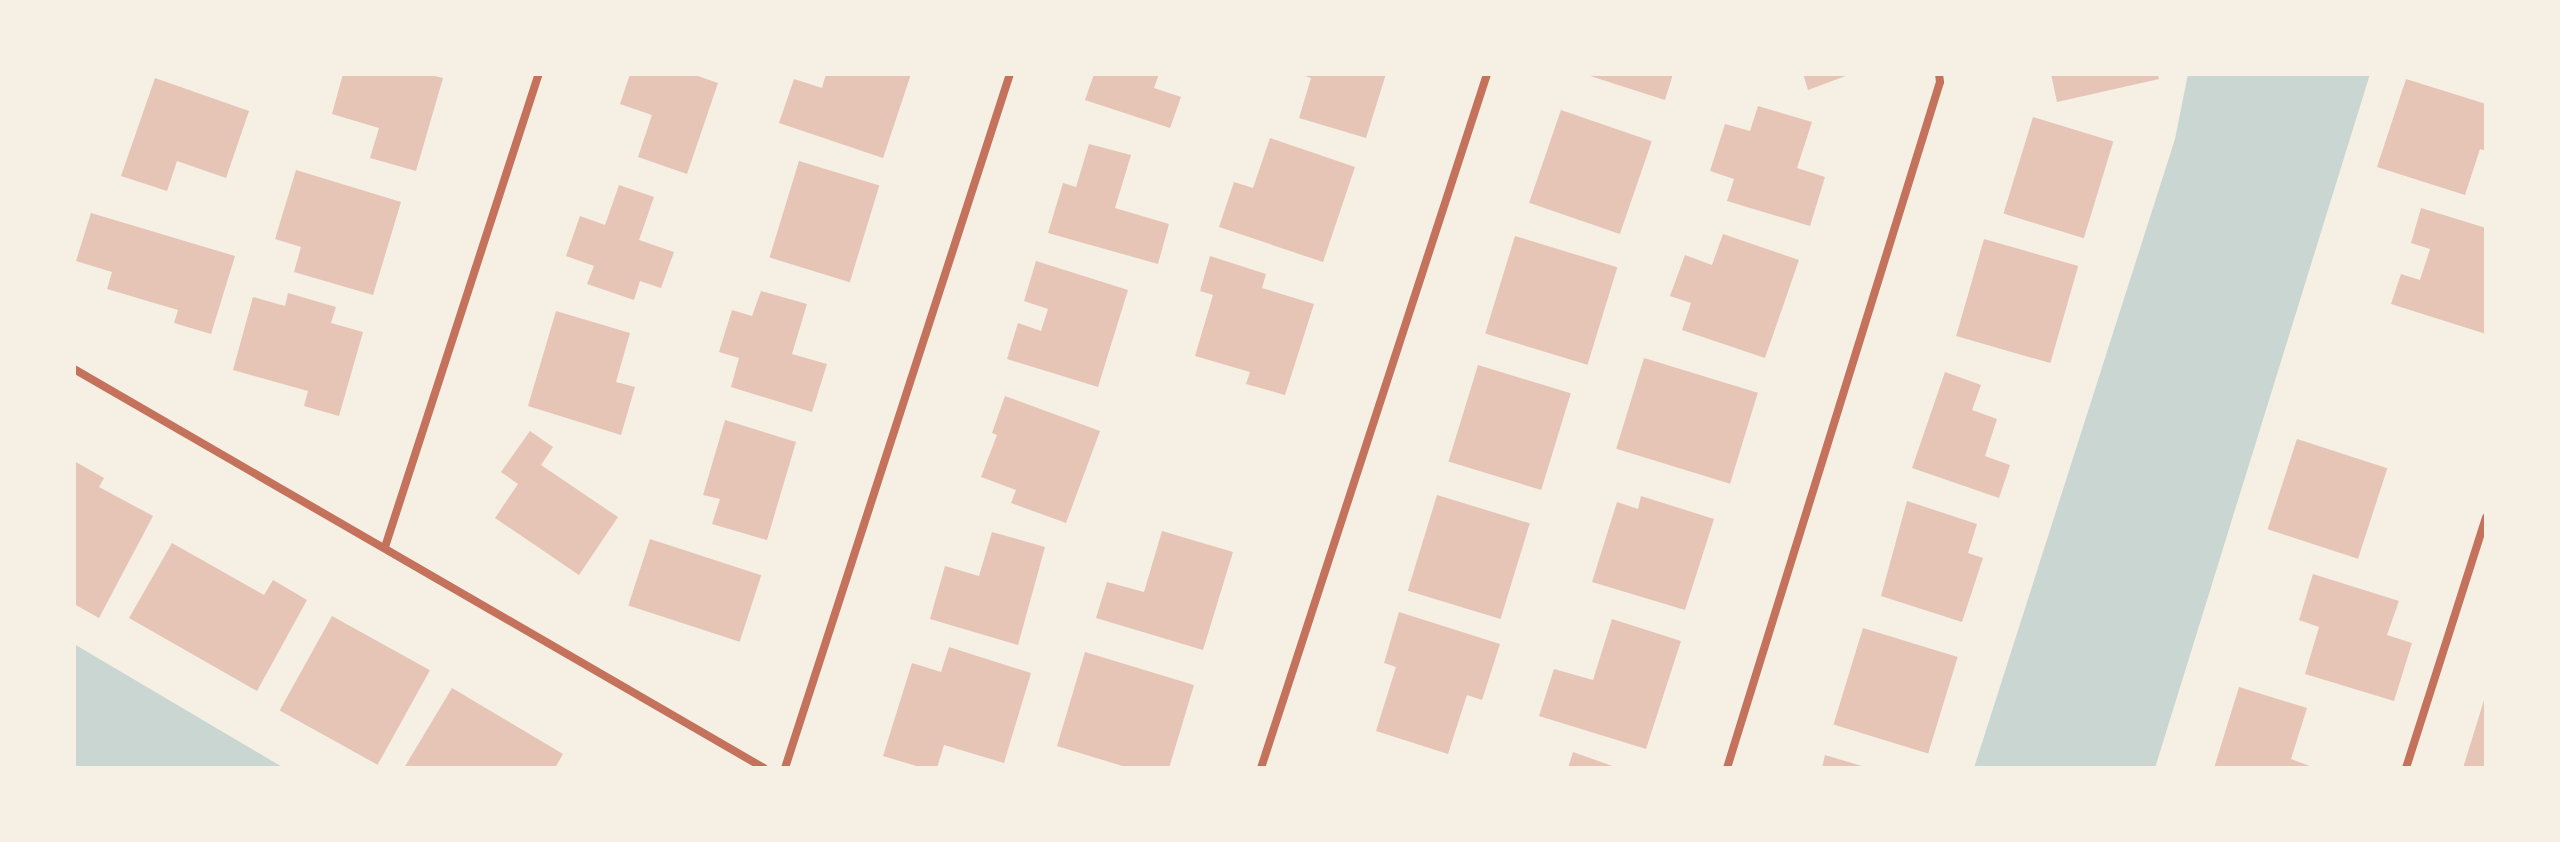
<!DOCTYPE html>
<style>
body{margin:0}
#map{position:relative;width:2560px;height:842px;overflow:hidden;background:#f6efe4;font-family:Merriweather,serif}
div>[style]{position:absolute}
.water>*{inset:0;background:#c9d6d2}
.building>*{inset:0;background:#e6c5b7;transform-origin:0 0}
.minor>*{height:8px;margin:-4px;padding:0 4px;transform-origin:4px;border-radius:4px;background:#c5725c}
span{translate:-50% -50%;white-space:nowrap;text-align:center;line-height:1.15;-webkit-text-stroke:7px #f6efe4;paint-order:stroke}
.frame{position:absolute;inset:0;border:76px solid #f6efe4;pointer-events:none}
</style>
<div id="map">
<div class="water">
<div style="clip-path:polygon(2188px 74px,2370px 74px,2155px 768px,1974px 768px,2175px 139px)"></div>
<div style="clip-path:polygon(74px 644px,284px 768px,74px 768px)"></div>
</div>
<div class="building">
<div style="clip-path:polygon(343px 74px,427px 74px,443px 78px,416px 171px,370px 158px,379px 128px,332px 114px)"></div>
<div style="clip-path:polygon(630px 74px,692px 74px,718px 83px,687px 174px,638px 157px,652px 115px,620px 104px)"></div>
<div style="clip-path:polygon(826px 74px,911px 74px,883px 158px,779px 123px,794px 79px,822px 88px)"></div>
<div style="clip-path:polygon(1094px 74px,1159px 74px,1154px 88px,1181px 97px,1170px 128px,1085px 100px)"></div>
<div style="clip-path:polygon(1299px 74px,1386px 74px,1366px 138px,1299px 118px,1311px 78px)"></div>
<div style="clip-path:polygon(1584px 74px,1673px 74px,1665px 100px)"></div>
<div style="clip-path:polygon(1803px 74px,1851px 74px,1808px 90px)"></div>
<div style="clip-path:polygon(2051px 74px,2158px 74px,2159px 79px,2057px 102px)"></div>
<div style="clip-path:polygon(155px 78px,249px 111px,226px 178px,177px 161px,167px 191px,121px 176px)"></div>
<div style="clip-path:polygon(2406px 79px,2486px 104px,2486px 151px,2480px 149px,2465px 195px,2377px 167px)"></div>
<div style="clip-path:polygon(1758px 106px,1812px 122px,1797px 168px,1825px 177px,1810px 226px,1727px 201px,1734px 179px,1710px 171px,1725px 124px,1750px 131px)"></div>
<div style="left:1561px;top:110px;width:96px;height:98px;rotate:19deg"></div>
<div style="left:2033px;top:117px;width:84px;height:101px;rotate:17deg"></div>
<div style="clip-path:polygon(1270px 138px,1355px 167px,1323px 262px,1219px 227px,1234px 182px,1253px 188px)"></div>
<div style="clip-path:polygon(1089px 144px,1131px 155px,1115px 208px,1169px 224px,1158px 264px,1048px 233px,1063px 183px,1076px 187px)"></div>
<div style="left:799px;top:161px;width:84px;height:101px;rotate:17deg"></div>
<div style="clip-path:polygon(296px 170px,401px 202px,373px 295px,294px 272px,301px 247px,275px 239px)"></div>
<div style="clip-path:polygon(619px 185px,654px 197px,639px 240px,674px 252px,661px 288px,640px 281px,634px 300px,587px 284px,594px 266px,566px 256px,580px 216px,605px 225px)"></div>
<div style="clip-path:polygon(2421px 208px,2486px 228px,2486px 334px,2391px 304px,2401px 274px,2420px 280px,2430px 249px,2411px 243px)"></div>
<div style="clip-path:polygon(91px 213px,235px 256px,211px 334px,174px 323px,178px 310px,107px 289px,112px 272px,76px 261px)"></div>
<div style="clip-path:polygon(1723px 234px,1799px 260px,1765px 358px,1682px 330px,1691px 303px,1670px 296px,1685px 255px,1712px 265px)"></div>
<div style="left:1515px;top:236px;width:107px;height:102px;rotate:17deg"></div>
<div style="left:1984px;top:239px;width:98px;height:101px;rotate:16deg"></div>
<div style="clip-path:polygon(1210px 256px,1266px 274px,1262px 288px,1314px 304px,1285px 395px,1246px 384px,1250px 372px,1195px 356px,1213px 295px,1200px 291px)"></div>
<div style="clip-path:polygon(1036px 261px,1128px 290px,1098px 387px,1007px 359px,1018px 323px,1041px 331px,1048px 309px,1024px 301px)"></div>
<div style="clip-path:polygon(761px 291px,807px 304px,792px 354px,827px 364px,812px 412px,731px 387px,739px 358px,719px 352px,732px 310px,752px 316px)"></div>
<div style="clip-path:polygon(288px 293px,336px 307px,331px 323px,363px 332px,339px 416px,304px 406px,308px 391px,233px 370px,253px 297px,285px 306px)"></div>
<div style="clip-path:polygon(556px 311px,630px 333px,616px 382px,635px 387px,621px 435px,528px 406px)"></div>
<div style="left:1644px;top:358px;width:119px;height:95px;rotate:17deg"></div>
<div style="left:1478px;top:365px;width:97px;height:101px;rotate:17deg"></div>
<div style="clip-path:polygon(1945px 372px,1981px 385px,1972px 410px,1997px 419px,1985px 456px,2010px 465px,1999px 498px,1912px 468px)"></div>
<div style="clip-path:polygon(1005px 396px,1100px 431px,1066px 523px,1011px 503px,1016px 490px,981px 477px,997px 435px,992px 433px)"></div>
<div style="clip-path:polygon(725px 420px,796px 442px,767px 540px,712px 524px,720px 499px,703px 495px)"></div>
<div style="clip-path:polygon(530px 431px,553px 447px,541px 465px,618px 517px,579px 575px,495px 518px,518px 484px,501px 472px)"></div>
<div style="left:2297px;top:439px;width:95px;height:95px;rotate:18deg"></div>
<div style="clip-path:polygon(74px 461px,104px 478px,99px 487px,153px 516px,99px 618px,74px 604px)"></div>
<div style="left:1437px;top:495px;width:97px;height:100px;rotate:17deg"></div>
<div style="clip-path:polygon(1641px 496px,1714px 519px,1685px 610px,1592px 582px,1617px 502px,1638px 509px)"></div>
<div style="clip-path:polygon(1907px 501px,1977px 524px,1968px 553px,1983px 558px,1962px 622px,1881px 596px)"></div>
<div style="clip-path:polygon(1162px 531px,1233px 552px,1203px 650px,1096px 618px,1107px 582px,1144px 592px)"></div>
<div style="clip-path:polygon(992px 532px,1045px 547px,1018px 645px,930px 619px,945px 566px,979px 576px)"></div>
<div style="left:650px;top:539px;width:117px;height:70px;rotate:18deg"></div>
<div style="clip-path:polygon(172px 543px,264px 595px,273px 580px,307px 600px,257px 691px,129px 618px)"></div>
<div style="clip-path:polygon(2313px 574px,2399px 601px,2387px 635px,2412px 643px,2394px 701px,2305px 674px,2319px 627px,2299px 620px)"></div>
<div style="clip-path:polygon(1399px 612px,1500px 644px,1482px 700px,1467px 695px,1448px 754px,1376px 731px,1396px 667px,1384px 663px)"></div>
<div style="left:332px;top:616px;width:112px;height:108px;rotate:29deg"></div>
<div style="clip-path:polygon(1612px 619px,1681px 641px,1646px 749px,1539px 716px,1554px 669px,1593px 680px)"></div>
<div style="left:1863px;top:628px;width:99px;height:101px;rotate:17deg"></div>
<div style="clip-path:polygon(949px 647px,1031px 673px,1004px 763px,944px 745px,937px 768px,923px 768px,883px 756px,912px 663px,941px 672px)"></div>
<div style="clip-path:polygon(1085px 652px,1194px 685px,1169px 768px,1129px 768px,1057px 746px)"></div>
<div style="clip-path:polygon(2239px 687px,2307px 708px,2291px 759px,2315px 768px,2214px 768px)"></div>
<div style="clip-path:polygon(452px 688px,563px 754px,555px 768px,404px 768px)"></div>
<div style="clip-path:polygon(2485px 697px,2486px 768px,2463px 768px)"></div>
<div style="clip-path:polygon(1573px 752px,1618px 768px,1568px 768px)"></div>
<div style="clip-path:polygon(1825px 755px,1865px 767px,1865px 768px,1822px 768px)"></div>
</div>
<div class="minor">
<div style="left:74px;top:369px;width:797px;rotate:30.04deg"></div>
<div style="left:385px;top:547px;width:497px;rotate:-72deg"></div>
<div style="left:785px;top:768px;width:730px;rotate:-72.04deg"></div>
<div style="left:1261px;top:768px;width:730px;rotate:-71.96deg"></div>
<div style="left:1727px;top:768px;width:718px;rotate:-72.75deg"></div>
<div style="left:1940px;top:82px;width:8px;rotate:-97deg"></div>
<div style="left:2406px;top:768px;width:263px;rotate:-72.3deg"></div>
</div>
<div class="frame"></div>
</div>
